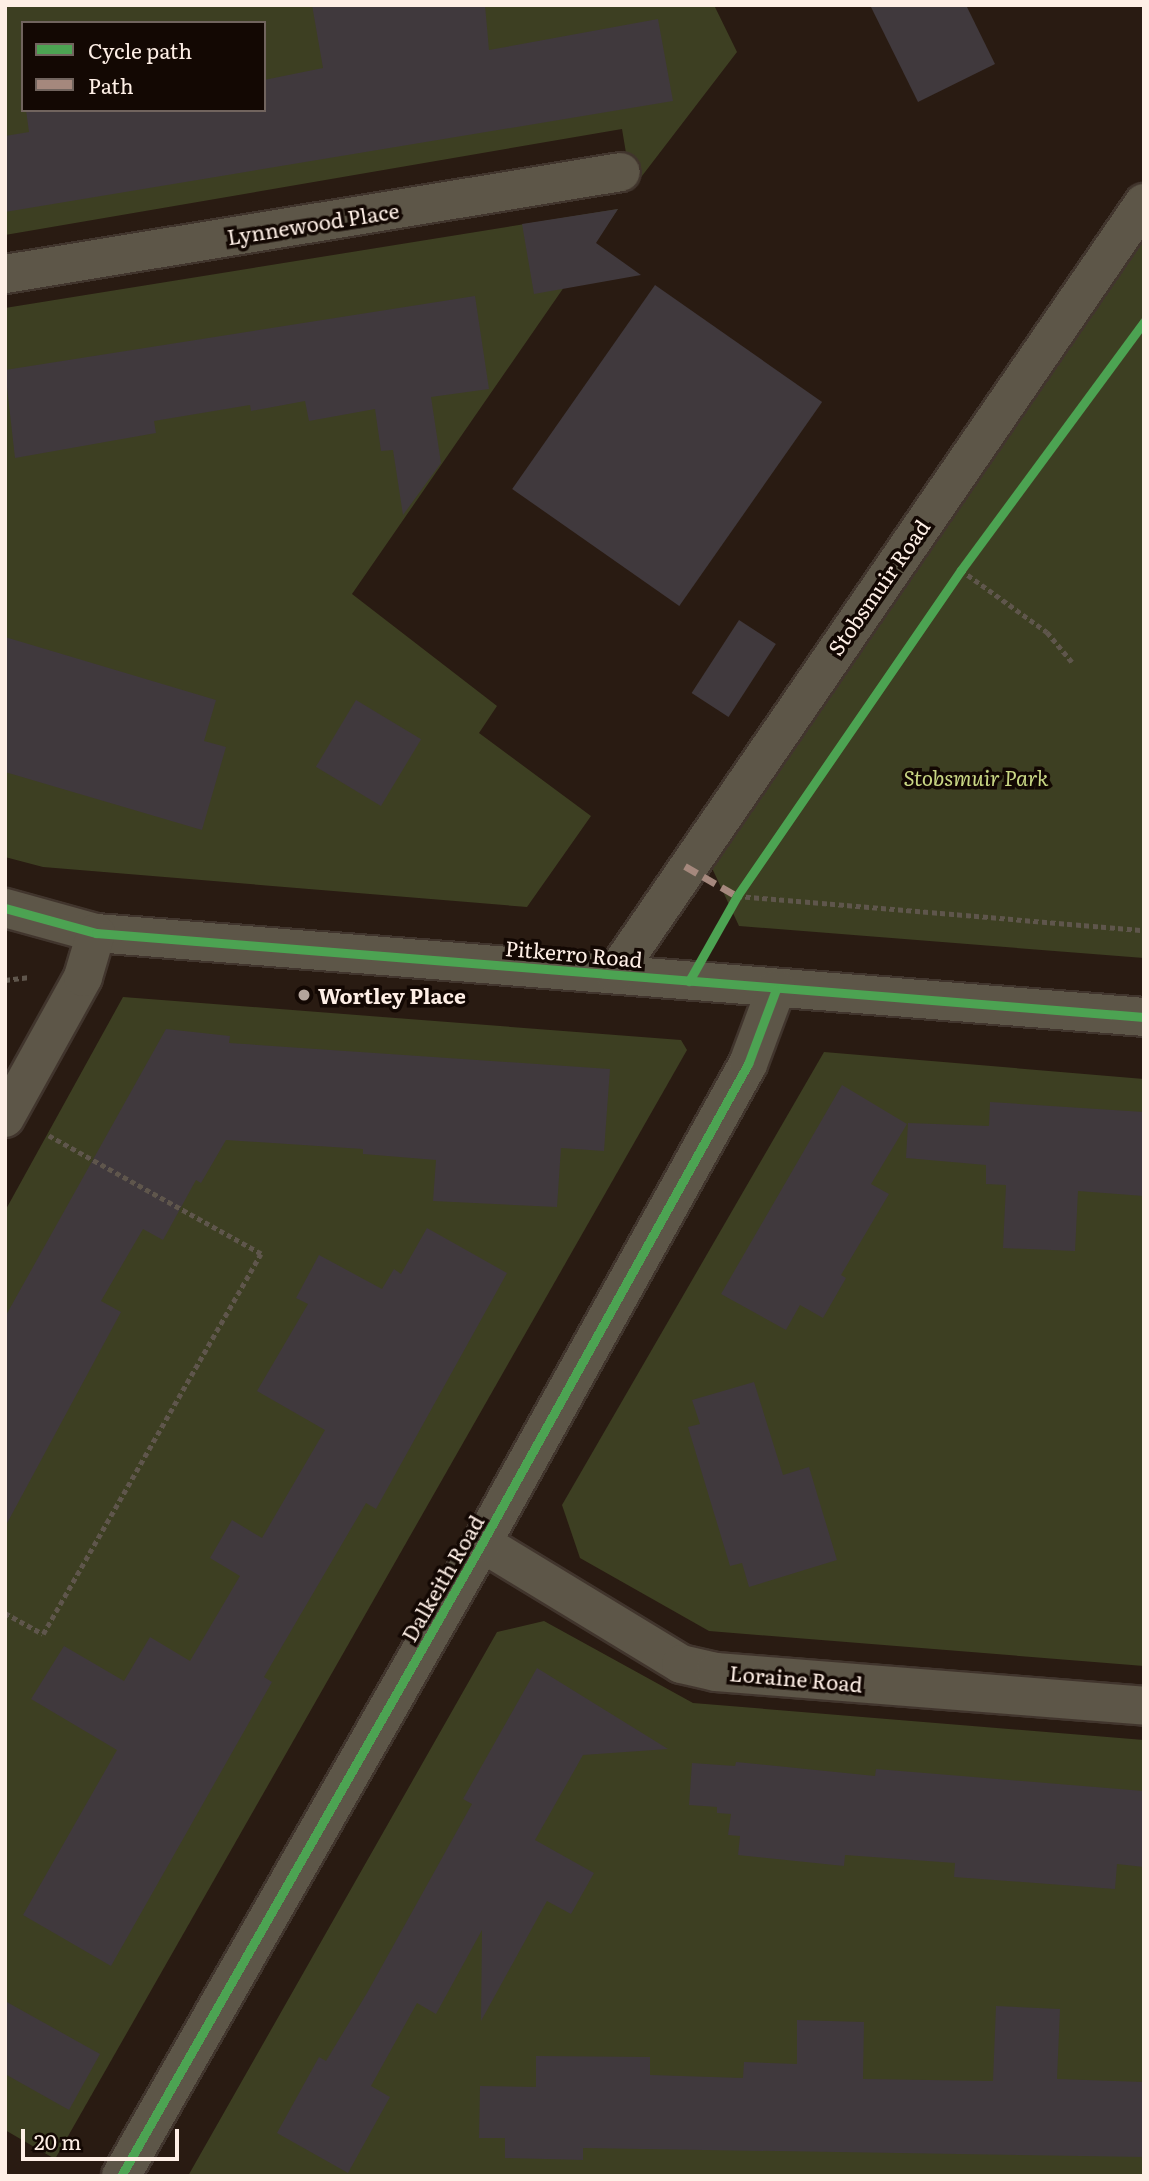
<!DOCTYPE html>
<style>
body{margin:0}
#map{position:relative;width:1149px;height:2181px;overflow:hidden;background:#291b12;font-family:Literata,serif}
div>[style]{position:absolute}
.green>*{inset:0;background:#3d3f22}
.building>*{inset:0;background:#40393d;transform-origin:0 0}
.path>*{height:4.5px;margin-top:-2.25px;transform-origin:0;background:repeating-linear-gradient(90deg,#5f564c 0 5px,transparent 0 8.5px)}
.roads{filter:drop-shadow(2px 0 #41352d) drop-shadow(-2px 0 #41352d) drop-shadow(0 2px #41352d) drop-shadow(0 -2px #41352d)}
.minor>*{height:38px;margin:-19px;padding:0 19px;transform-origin:19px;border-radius:19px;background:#5d5648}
.quiet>*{height:7px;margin-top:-3.5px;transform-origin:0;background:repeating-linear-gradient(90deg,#a5887d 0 14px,transparent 0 21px)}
.cycleway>*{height:9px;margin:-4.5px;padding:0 4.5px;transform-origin:4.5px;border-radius:4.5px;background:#4ca352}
.dots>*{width:19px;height:19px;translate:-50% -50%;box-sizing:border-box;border:4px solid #130803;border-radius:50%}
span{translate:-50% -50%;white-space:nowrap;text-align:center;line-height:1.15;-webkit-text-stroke:7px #130803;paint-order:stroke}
.street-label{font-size:21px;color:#feefe6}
.park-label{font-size:21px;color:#c9d784;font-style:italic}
.poi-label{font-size:21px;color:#feefe6;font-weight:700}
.left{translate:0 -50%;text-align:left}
.frame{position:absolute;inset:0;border:7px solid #feefe6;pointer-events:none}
.legend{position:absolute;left:21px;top:21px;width:245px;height:91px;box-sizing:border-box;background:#130803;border:2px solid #71645e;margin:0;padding:9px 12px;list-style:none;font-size:21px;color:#feefe6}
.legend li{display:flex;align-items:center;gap:14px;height:35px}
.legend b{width:35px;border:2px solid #71645e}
.scale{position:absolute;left:21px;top:2129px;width:158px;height:32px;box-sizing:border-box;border:4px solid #feefe6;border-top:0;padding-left:9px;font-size:21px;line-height:24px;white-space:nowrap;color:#feefe6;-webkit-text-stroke:5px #130803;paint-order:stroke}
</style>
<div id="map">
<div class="green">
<div style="clip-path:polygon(evenodd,5px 5px,714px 5px,737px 52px,632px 189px,622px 129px,5px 235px,5px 5px,23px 23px,264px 23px,264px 110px,23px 110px,23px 23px)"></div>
<div style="clip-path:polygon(618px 209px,352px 594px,497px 706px,479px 733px,591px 816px,527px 907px,43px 867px,5px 857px,5px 308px)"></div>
<div style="clip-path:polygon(1144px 235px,1144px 958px,739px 926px,711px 866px)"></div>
<div style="clip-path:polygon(123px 997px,681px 1040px,687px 1050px,55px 2159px,5px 2130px,5px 1211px)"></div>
<div style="clip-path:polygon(824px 1052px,1144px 1079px,1144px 1666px,709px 1631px,580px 1558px,562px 1505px)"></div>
<div style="clip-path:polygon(544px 1621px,693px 1703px,1144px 1740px,1144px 2176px,188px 2176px,497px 1632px)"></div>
</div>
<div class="building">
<div style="clip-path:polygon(312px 5px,485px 5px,489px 50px,658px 19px,673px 101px,5px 212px,5px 136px,29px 132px,26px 110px,264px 110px,264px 80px,323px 68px)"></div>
<div style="clip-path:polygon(870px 5px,966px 5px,995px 64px,918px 102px)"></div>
<div style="clip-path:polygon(618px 209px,596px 243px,641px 275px,534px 294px,522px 224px)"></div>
<div style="left:655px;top:285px;width:204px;height:249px;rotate:35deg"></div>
<div style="clip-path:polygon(475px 296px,489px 389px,431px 397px,441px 463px,403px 515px,393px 450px,381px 451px,375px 409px,309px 421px,305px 401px,251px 411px,250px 405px,154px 421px,156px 433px,15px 458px,5px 370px)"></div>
<div style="left:739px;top:620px;width:44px;height:87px;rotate:33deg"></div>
<div style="clip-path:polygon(5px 637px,216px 700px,204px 741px,226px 747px,202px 830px,5px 772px)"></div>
<div style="left:356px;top:700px;width:76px;height:78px;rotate:31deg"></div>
<div style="clip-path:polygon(166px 1029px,230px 1036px,229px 1043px,610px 1069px,604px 1151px,561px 1148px,557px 1207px,433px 1201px,436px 1160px,363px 1154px,363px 1149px,226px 1140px,201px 1183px,196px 1180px,163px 1240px,143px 1229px,101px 1301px,121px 1312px,5px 1527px,5px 1317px)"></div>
<div style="clip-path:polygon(842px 1085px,907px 1124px,871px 1184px,889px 1194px,841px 1275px,846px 1278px,823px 1318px,800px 1305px,786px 1330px,721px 1294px)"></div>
<div style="clip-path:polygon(990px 1102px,1144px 1112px,1144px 1196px,1078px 1191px,1075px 1251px,1003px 1248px,1006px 1185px,986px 1184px,986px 1165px,906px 1158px,908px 1123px,989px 1126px)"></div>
<div style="clip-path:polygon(427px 1228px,507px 1273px,376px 1509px,366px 1503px,264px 1677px,272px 1682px,111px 1966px,23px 1915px,117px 1750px,31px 1699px,64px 1646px,124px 1681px,150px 1637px,190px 1661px,240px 1576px,210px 1558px,232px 1520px,262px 1538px,325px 1430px,257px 1391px,308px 1304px,296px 1298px,319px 1255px,382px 1289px,394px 1269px,401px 1274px)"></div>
<div style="clip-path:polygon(754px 1382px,783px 1475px,809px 1467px,837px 1560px,749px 1587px,742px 1563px,730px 1566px,688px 1427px,700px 1424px,692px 1400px)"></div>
<div style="clip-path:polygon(537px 1668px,668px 1749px,583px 1755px,535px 1840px,594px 1873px,571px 1914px,547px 1901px,481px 2021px,482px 1930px,436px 2014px,417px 2003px,371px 2086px,390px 2097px,348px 2173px,277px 2133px,319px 2057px,326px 2061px,367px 1993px,472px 1804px,463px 1799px)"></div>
<div style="clip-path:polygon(736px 1762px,875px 1776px,876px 1769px,1144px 1791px,1144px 1867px,1117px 1864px,1115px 1889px,954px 1877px,955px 1863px,845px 1855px,844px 1866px,738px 1855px,740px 1836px,728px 1835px,731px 1814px,717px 1813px,717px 1807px,689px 1805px,692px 1763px,735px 1766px)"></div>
<div style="clip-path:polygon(5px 2001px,100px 2054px,69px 2110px,5px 2074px)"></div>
<div style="clip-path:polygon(996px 2006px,1060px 2009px,1057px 2079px,1144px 2082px,1144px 2157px,583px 2148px,583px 2160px,505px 2158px,505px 2138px,479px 2138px,480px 2086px,536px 2087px,536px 2056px,650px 2057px,650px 2075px,743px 2078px,744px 2062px,797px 2064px,797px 2020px,864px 2022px,863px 2079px,993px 2081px)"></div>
</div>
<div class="path">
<div style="left:961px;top:570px;width:106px;rotate:35.8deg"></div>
<div style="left:1047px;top:632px;width:39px;rotate:50deg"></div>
<div style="left:737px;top:896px;width:408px;rotate:4.8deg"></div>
<div style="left:5px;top:980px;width:23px;rotate:-7deg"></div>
<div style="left:5px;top:1613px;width:43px;rotate:28.9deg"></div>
<div style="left:43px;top:1634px;width:438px;rotate:-60.2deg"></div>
<div style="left:261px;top:1254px;width:243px;rotate:-150.9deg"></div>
</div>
<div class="roads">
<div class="minor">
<div style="left:5px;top:274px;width:624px;rotate:-9.4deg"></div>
<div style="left:5px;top:908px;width:94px;rotate:15.4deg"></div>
<div style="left:96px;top:933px;width:1051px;rotate:4.58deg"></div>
<div style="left:615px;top:974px;width:935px;rotate:-55.55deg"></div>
<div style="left:5px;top:1118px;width:161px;rotate:-61deg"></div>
<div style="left:83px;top:977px;width:46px;rotate:-73.5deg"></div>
<div style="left:482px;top:1543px;width:233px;rotate:31.3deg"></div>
<div style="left:681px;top:1664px;width:36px;rotate:13deg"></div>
<div style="left:716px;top:1672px;width:429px;rotate:4.5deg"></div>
<div style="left:121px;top:2176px;width:729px;rotate:-60.3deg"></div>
<div style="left:482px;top:1543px;width:548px;rotate:-60.96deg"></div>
<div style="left:748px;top:1064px;width:80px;rotate:-69.5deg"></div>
</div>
</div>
<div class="quiet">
<div style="left:685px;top:866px;width:60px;rotate:30deg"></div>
</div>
<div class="cycleway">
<div style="left:5px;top:908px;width:94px;rotate:15.4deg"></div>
<div style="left:96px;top:933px;width:1051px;rotate:4.58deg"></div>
<div style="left:689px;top:981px;width:98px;rotate:-60.5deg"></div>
<div style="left:737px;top:896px;width:396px;rotate:-55.5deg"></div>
<div style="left:961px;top:570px;width:308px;rotate:-53.6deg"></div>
<div style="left:121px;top:2176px;width:729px;rotate:-60.3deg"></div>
<div style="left:482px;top:1543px;width:548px;rotate:-60.96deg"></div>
<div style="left:748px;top:1064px;width:80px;rotate:-69.5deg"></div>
</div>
<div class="dots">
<div style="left:304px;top:995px;background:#b3a59c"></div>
</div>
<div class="street-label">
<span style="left:313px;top:223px;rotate:-9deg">Lynnewood Place</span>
<span style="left:878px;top:587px;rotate:-55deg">Stobsmuir Road</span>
<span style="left:574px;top:953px;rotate:5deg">Pitkerro Road</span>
<span style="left:442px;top:1578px;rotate:-60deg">Dalkeith Road</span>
<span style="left:796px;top:1678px;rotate:5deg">Loraine Road</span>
</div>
<div class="park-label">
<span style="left:976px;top:777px">Stobsmuir Park</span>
</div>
<div class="poi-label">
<span class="left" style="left:318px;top:995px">Wortley Place</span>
</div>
<div class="frame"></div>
<ul class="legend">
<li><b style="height:9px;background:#4ca352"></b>Cycle path</li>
<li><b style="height:9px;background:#a5887d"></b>Path</li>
</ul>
<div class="scale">20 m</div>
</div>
